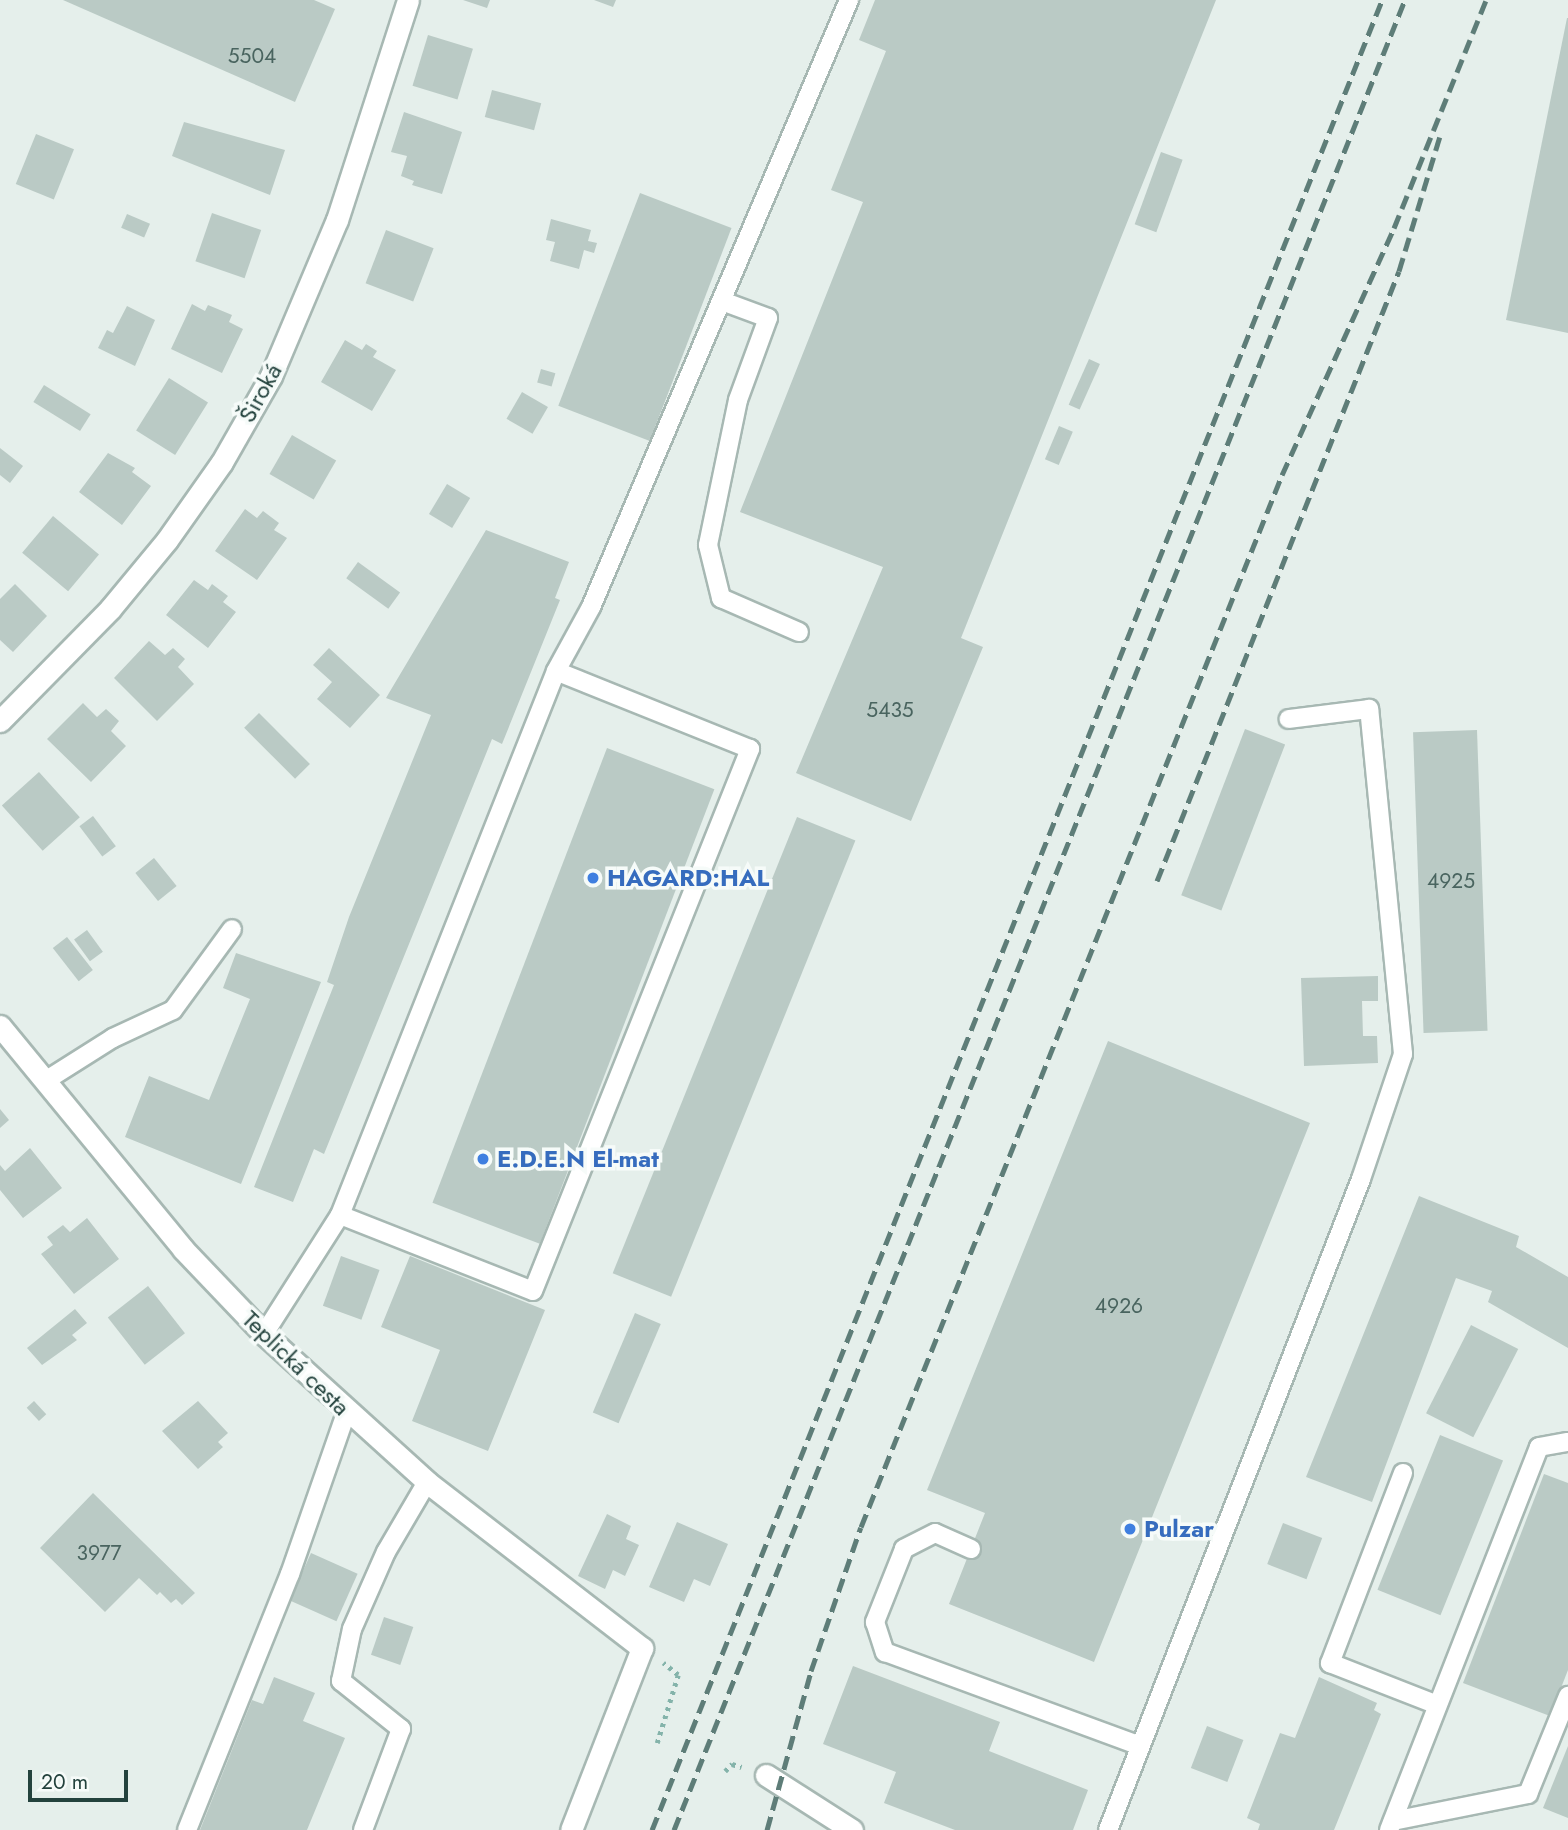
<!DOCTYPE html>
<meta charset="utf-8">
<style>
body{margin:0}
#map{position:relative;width:1568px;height:1830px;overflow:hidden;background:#e5efeb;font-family:Jost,sans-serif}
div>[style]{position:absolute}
.building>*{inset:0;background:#bacac5;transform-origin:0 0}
.path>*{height:4.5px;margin-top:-2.25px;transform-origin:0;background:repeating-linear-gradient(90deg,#84b3aa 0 3.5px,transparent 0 8.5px)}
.roads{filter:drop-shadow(2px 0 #a7b8b3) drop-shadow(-2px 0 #a7b8b3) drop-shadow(0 2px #a7b8b3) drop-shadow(0 -2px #a7b8b3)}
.lane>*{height:18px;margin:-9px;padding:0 9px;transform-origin:9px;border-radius:9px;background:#fff}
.street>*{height:21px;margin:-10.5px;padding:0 10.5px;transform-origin:10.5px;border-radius:10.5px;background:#fff}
.rail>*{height:5px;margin-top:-2.5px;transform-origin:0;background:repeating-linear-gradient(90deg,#5e7d78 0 14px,transparent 0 21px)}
.dots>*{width:19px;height:19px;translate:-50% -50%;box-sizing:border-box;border:4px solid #f6fbf9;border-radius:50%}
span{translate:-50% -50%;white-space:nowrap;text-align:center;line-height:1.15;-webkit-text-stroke:7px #f6fbf9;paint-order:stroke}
.number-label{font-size:21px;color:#49645f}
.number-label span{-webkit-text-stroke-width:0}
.street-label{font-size:24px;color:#23423d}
.shop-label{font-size:24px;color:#366cbe;font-weight:700}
.left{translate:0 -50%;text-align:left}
.scale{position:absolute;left:28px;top:1770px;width:100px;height:32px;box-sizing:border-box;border:4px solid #23423d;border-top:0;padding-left:9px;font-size:21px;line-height:24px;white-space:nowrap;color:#23423d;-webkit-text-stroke:5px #f6fbf9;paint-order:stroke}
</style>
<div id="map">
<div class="building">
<div style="clip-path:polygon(63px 0,314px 0,335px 9px,295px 102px)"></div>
<div style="clip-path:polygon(463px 0,490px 0,487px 8px)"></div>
<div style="clip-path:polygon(594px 0,616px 0,613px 7px)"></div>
<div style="clip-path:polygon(875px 0,1216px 0,961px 638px,983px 647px,911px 821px,796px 773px,883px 567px,740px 512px,863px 202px,831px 190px,886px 51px,859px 40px)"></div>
<div style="clip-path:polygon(1567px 18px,1568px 18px,1568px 333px,1506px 320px)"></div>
<div style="left:428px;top:35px;width:47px;height:53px;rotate:17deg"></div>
<div style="left:492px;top:90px;width:51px;height:28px;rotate:15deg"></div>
<div style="clip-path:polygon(404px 112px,462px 132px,442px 194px,412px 185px,414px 181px,401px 176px,407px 156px,391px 152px)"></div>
<div style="clip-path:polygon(184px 122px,285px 150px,270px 195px,172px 156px)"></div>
<div style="left:36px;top:134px;width:41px;height:54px;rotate:22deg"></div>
<div style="left:1161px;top:152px;width:23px;height:77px;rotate:20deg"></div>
<div style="left:640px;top:193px;width:98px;height:228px;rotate:21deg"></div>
<div style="left:212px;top:213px;width:52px;height:51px;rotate:19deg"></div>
<div style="left:127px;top:214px;width:25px;height:15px;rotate:23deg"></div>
<div style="clip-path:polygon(551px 219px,591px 230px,588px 241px,597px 243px,594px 253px,584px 250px,579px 269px,550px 261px,555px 242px,546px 240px)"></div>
<div style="left:386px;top:230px;width:51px;height:57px;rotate:21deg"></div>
<div style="clip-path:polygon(192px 304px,205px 311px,208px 305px,232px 315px,229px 322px,243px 329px,222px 373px,171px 349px)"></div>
<div style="clip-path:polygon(127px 306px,155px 320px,135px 366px,98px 348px,107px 330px,113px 333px)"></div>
<div style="clip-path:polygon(345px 340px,362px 350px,366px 344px,377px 351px,373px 357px,396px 370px,372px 411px,321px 382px)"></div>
<div style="left:1089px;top:359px;width:12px;height:50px;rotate:24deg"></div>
<div style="left:541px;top:369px;width:15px;height:14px;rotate:16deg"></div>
<div style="left:169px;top:378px;width:46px;height:62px;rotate:32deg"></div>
<div style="left:44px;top:385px;width:55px;height:20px;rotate:32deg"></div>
<div style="left:522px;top:392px;width:30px;height:31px;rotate:30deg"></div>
<div style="left:1059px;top:426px;width:15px;height:36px;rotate:23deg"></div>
<div style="left:292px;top:435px;width:51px;height:45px;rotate:30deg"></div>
<div style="clip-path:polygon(0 448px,23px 466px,10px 483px,0 475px)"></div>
<div style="clip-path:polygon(108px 453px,135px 468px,132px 472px,151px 486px,122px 525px,79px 492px)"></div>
<div style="left:447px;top:484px;width:27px;height:35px;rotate:31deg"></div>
<div style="clip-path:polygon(245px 509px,257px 518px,263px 511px,279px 523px,274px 530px,287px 538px,257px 580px,215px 551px)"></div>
<div style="left:53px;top:516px;width:60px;height:48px;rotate:40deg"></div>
<div style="clip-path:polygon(486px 530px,569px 562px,555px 598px,560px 600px,502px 744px,492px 739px,324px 1154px,314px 1149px,293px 1202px,254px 1187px,334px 985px,327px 982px,349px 917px,431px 715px,386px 698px)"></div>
<div style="left:358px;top:562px;width:52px;height:20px;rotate:36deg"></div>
<div style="clip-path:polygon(194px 580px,208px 590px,212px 584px,228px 596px,223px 602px,236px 612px,208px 648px,166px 615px)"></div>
<div style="clip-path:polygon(15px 584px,47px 616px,13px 652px,0 640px,0 599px)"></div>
<div style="clip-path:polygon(149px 641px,165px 655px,173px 648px,185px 659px,178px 667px,194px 684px,157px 721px,114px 678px)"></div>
<div style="clip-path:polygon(329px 648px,380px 695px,350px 728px,317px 699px,332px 682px,313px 665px)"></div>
<div style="clip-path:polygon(83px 703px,97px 717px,106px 709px,119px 721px,111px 731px,126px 746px,91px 782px,47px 739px)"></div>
<div style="left:259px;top:713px;width:72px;height:21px;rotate:45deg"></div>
<div style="left:1245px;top:729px;width:43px;height:178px;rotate:21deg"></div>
<div style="left:1477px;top:730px;width:301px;height:64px;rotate:88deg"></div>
<div style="left:607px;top:748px;width:115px;height:487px;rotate:21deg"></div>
<div style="left:39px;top:772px;width:61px;height:50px;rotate:48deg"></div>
<div style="left:93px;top:816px;width:38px;height:17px;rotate:53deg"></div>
<div style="left:797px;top:817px;width:63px;height:492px;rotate:22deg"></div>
<div style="left:154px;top:858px;width:36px;height:24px;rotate:51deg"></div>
<div style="left:87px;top:930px;width:27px;height:16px;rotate:54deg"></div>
<div style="left:67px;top:937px;width:42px;height:18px;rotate:52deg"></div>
<div style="clip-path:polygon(236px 953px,321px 982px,241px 1184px,125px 1137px,149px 1076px,209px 1100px,250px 999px,223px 988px)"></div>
<div style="clip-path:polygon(1378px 976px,1378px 1001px,1362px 1001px,1363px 1036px,1377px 1036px,1378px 1063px,1304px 1066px,1301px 978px)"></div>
<div style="clip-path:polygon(1108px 1041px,1310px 1123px,1094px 1662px,949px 1604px,985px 1513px,927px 1490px)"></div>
<div style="clip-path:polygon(0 1109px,9px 1120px,0 1128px)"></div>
<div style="clip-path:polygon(30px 1148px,62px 1188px,23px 1218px,0 1190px,0 1165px,5px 1171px)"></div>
<div style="clip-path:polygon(1419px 1196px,1519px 1236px,1516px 1247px,1568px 1277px,1568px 1348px,1488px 1302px,1492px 1291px,1456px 1278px,1372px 1502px,1306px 1477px)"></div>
<div style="clip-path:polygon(87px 1218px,119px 1259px,74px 1294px,41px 1254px,53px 1245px,47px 1237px,63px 1225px,70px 1232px)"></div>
<div style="left:341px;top:1256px;width:41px;height:53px;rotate:20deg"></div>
<div style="clip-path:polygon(410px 1256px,545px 1310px,488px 1451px,412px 1421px,440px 1350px,381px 1327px)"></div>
<div style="left:148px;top:1286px;width:60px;height:51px;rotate:52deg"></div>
<div style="clip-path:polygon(75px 1309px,87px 1323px,72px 1335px,77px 1340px,42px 1365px,27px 1348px)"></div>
<div style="left:635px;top:1313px;width:28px;height:108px;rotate:23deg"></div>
<div style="left:1471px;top:1325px;width:53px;height:99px;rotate:27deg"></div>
<div style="left:34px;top:1401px;width:18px;height:10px;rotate:47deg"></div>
<div style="clip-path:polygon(198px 1401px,228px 1433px,218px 1442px,223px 1447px,198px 1469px,162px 1431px)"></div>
<div style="left:1440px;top:1435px;width:68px;height:167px;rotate:22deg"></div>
<div style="clip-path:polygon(1544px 1474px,1568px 1483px,1568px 1670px,1550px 1716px,1463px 1683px)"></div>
<div style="clip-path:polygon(93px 1493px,195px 1593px,182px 1605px,176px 1599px,171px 1603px,160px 1592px,157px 1595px,139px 1578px,105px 1612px,40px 1548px)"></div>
<div style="clip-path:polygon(607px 1514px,631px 1526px,626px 1539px,639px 1545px,625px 1576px,613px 1570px,605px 1589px,578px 1576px)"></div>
<div style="clip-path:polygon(677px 1522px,728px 1544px,710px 1586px,694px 1579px,684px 1602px,649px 1587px)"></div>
<div style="left:1283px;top:1523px;width:42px;height:44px;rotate:21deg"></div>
<div style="left:311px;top:1553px;width:51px;height:52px;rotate:24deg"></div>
<div style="left:384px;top:1617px;width:31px;height:40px;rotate:19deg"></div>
<div style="clip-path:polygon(853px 1666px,1000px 1722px,989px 1751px,1088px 1790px,1073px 1830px,955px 1830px,884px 1803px,896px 1772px,823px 1744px)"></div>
<div style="clip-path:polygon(274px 1677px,315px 1693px,303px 1721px,345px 1738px,307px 1830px,200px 1830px,252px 1700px,263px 1704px)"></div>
<div style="clip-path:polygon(1319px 1677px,1377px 1703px,1374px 1710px,1381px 1714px,1334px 1830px,1258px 1830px,1260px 1824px,1247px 1818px,1280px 1733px,1295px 1738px)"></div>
<div style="left:1207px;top:1726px;width:39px;height:45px;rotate:21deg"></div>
<div style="clip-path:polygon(1568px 1746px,1568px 1818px,1543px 1808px)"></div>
</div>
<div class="path">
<div style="left:657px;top:1743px;width:71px;rotate:-72.8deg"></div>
<div style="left:678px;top:1675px;width:19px;rotate:-141deg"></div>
<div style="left:725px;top:1771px;width:10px;rotate:-45deg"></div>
<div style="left:732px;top:1764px;width:10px;rotate:17deg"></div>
</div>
<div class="roads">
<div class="lane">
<div style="left:722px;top:301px;width:49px;rotate:20.3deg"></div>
<div style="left:768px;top:318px;width:87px;rotate:110.1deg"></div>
<div style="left:738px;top:400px;width:148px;rotate:101.7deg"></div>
<div style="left:708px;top:545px;width:55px;rotate:76.2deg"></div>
<div style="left:721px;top:598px;width:85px;rotate:23.6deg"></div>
<div style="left:45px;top:1081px;width:80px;rotate:-32.3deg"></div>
<div style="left:113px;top:1038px;width:66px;rotate:-25deg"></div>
<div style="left:173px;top:1010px;width:100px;rotate:-53.9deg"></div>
<div style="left:340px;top:1215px;width:207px;rotate:21.5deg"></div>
<div style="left:533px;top:1291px;width:584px;rotate:-68.18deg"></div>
<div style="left:750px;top:749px;width:209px;rotate:-158.1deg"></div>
<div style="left:264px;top:1334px;width:141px;rotate:-57.4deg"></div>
<div style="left:340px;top:1215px;width:585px;rotate:-68.34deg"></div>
<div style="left:556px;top:671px;width:73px;rotate:-61.3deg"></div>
<div style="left:591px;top:607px;width:660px;rotate:-66.97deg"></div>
<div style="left:1403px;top:1473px;width:204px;rotate:111deg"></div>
<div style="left:1330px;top:1663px;width:113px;rotate:21.3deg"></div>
<div style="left:971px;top:1549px;width:39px;rotate:-156deg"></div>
<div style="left:935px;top:1533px;width:35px;rotate:153deg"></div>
<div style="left:904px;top:1549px;width:79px;rotate:111.7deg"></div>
<div style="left:875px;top:1622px;width:32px;rotate:72deg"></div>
<div style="left:885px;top:1652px;width:272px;rotate:20.2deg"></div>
<div style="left:1393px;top:1821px;width:138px;rotate:-11.3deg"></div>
<div style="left:1528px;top:1794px;width:106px;rotate:-67.8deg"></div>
<div style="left:187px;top:1830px;width:276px;rotate:-68.1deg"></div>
<div style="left:290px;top:1574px;width:170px;rotate:-70.8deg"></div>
<div style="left:363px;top:1830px;width:108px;rotate:-69.4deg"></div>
<div style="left:401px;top:1729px;width:77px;rotate:-141.3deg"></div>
<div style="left:341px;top:1681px;width:53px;rotate:-78.1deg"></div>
<div style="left:352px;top:1629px;width:84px;rotate:-66.2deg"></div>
<div style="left:386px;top:1552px;width:81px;rotate:-59.6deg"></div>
<div style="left:1108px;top:1830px;width:698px;rotate:-68.76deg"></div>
<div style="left:1361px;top:1179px;width:132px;rotate:-71.4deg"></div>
<div style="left:1403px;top:1054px;width:347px;rotate:-95.6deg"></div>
<div style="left:1369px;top:709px;width:81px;rotate:172.9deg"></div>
<div style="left:1389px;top:1830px;width:411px;rotate:-68.6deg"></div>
<div style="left:1539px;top:1447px;width:29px;rotate:-10deg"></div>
</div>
<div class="street">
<div style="left:0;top:721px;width:157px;rotate:-45.5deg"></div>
<div style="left:110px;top:609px;width:89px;rotate:-50.4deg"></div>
<div style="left:167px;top:540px;width:95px;rotate:-54.8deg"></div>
<div style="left:222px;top:462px;width:99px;rotate:-60.3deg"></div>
<div style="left:271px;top:376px;width:169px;rotate:-67.1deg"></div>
<div style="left:337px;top:220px;width:231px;rotate:-72.1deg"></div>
<div style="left:0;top:1026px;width:288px;rotate:50.6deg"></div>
<div style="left:183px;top:1249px;width:117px;rotate:46.4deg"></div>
<div style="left:264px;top:1334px;width:220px;rotate:42.2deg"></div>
<div style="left:427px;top:1482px;width:272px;rotate:37.7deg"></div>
<div style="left:642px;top:1648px;width:195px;rotate:111.3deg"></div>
<div style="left:766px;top:1775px;width:102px;rotate:32.6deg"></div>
</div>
</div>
<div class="rail">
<div style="left:1157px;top:881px;width:656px;rotate:-68.36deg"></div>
<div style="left:1399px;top:271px;width:141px;rotate:-73.1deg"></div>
<div style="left:652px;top:1830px;width:1970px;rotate:-68.25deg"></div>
<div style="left:674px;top:1830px;width:1971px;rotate:-68.23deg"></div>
<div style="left:767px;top:1830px;width:165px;rotate:-74.5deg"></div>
<div style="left:811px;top:1671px;width:152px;rotate:-70.9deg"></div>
<div style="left:861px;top:1527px;width:1133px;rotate:-68.19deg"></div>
<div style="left:1282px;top:475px;width:271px;rotate:-65.6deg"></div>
<div style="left:1394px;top:228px;width:246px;rotate:-68deg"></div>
</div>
<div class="dots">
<div style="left:593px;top:878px;background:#3f7fe0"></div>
<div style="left:483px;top:1159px;background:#3f7fe0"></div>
<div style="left:1130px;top:1529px;background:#3f7fe0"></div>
</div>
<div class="number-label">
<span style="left:252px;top:56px">5504</span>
<span style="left:890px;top:710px">5435</span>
<span style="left:1451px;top:881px">4925</span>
<span style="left:1119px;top:1306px">4926</span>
<span style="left:99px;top:1553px">3977</span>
</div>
<div class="street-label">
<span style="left:260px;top:393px;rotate:-61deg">Široká</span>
<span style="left:296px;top:1363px;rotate:44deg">Teplická cesta</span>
</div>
<div class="shop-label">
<span class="left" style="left:607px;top:878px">HAGARD:HAL</span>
<span class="left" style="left:497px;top:1159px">E.D.E.N El-mat</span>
<span class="left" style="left:1144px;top:1529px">Pulzar</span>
</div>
<div class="scale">20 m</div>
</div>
